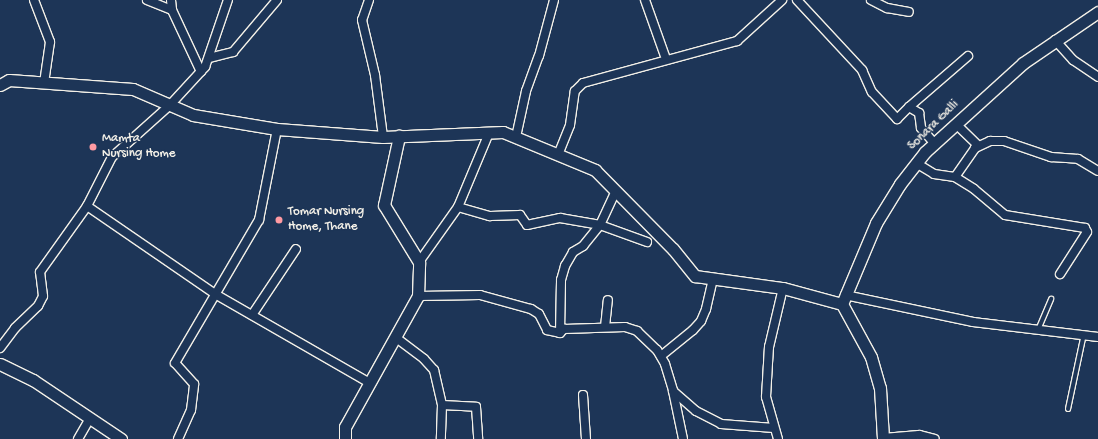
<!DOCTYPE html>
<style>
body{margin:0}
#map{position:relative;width:1098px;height:439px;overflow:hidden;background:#1d3557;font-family:"Gochi Hand",sans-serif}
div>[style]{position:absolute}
.roads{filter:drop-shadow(1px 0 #f4f1e8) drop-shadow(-1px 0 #f4f1e8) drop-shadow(0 1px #f4f1e8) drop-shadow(0 -1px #f4f1e8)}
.lane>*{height:4px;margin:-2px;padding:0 2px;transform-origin:2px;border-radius:2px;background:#1d3557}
.street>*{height:8px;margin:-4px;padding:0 4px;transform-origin:4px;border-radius:4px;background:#1d3557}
.secondary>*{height:11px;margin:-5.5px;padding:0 5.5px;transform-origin:5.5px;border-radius:5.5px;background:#1d3557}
.dots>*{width:11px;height:11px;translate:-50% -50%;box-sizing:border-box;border:2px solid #1d3557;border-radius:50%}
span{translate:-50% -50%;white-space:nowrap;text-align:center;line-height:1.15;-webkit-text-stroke:3px #1d3557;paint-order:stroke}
.street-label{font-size:13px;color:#f4f1e8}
.poi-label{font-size:13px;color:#f4f1e8}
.left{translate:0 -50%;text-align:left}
</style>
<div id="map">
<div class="roads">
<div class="lane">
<div style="left:1038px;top:330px;width:34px;rotate:-67deg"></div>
<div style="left:1068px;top:409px;width:77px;rotate:-78deg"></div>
</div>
<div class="street">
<div style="left:34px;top:0;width:45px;rotate:69.1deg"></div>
<div style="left:50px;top:42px;width:41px;rotate:98.3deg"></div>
<div style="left:147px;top:0;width:27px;rotate:22deg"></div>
<div style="left:172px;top:10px;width:68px;rotate:64.9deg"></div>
<div style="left:171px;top:0;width:10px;rotate:84deg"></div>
<div style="left:369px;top:0;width:21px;rotate:109deg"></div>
<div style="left:362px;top:20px;width:57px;rotate:76.7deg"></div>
<div style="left:375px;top:75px;width:63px;rotate:82.6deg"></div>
<div style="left:645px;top:0;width:63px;rotate:70.4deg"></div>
<div style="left:797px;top:0;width:96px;rotate:47.1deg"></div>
<div style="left:862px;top:70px;width:24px;rotate:66deg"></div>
<div style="left:872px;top:92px;width:37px;rotate:47deg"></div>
<div style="left:897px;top:119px;width:17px;rotate:-45deg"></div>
<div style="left:909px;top:107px;width:12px;rotate:31deg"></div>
<div style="left:919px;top:113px;width:15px;rotate:82deg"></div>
<div style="left:921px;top:128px;width:20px;rotate:49deg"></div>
<div style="left:871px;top:0;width:18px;rotate:27deg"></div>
<div style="left:887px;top:8px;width:22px;rotate:10deg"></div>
<div style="left:1055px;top:40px;width:27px;rotate:48deg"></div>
<div style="left:1073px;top:60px;width:30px;rotate:34deg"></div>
<div style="left:209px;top:58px;width:25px;rotate:-14deg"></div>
<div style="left:233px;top:52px;width:68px;rotate:-49.8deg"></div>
<div style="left:909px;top:107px;width:78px;rotate:-40.8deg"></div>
<div style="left:957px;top:125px;width:30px;rotate:44deg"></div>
<div style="left:516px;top:137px;width:47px;rotate:-77.7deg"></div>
<div style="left:526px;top:91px;width:37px;rotate:-70deg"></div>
<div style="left:539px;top:56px;width:58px;rotate:-75deg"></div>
<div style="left:558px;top:155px;width:32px;rotate:-68deg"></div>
<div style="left:570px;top:125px;width:34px;rotate:-82deg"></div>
<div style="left:575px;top:91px;width:11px;rotate:-45deg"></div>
<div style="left:583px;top:83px;width:160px;rotate:-15.3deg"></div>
<div style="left:737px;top:41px;width:61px;rotate:-42.3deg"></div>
<div style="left:916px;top:163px;width:21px;rotate:31deg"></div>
<div style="left:934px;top:174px;width:21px;rotate:8deg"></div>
<div style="left:955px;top:177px;width:22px;rotate:32deg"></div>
<div style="left:974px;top:189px;width:40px;rotate:40deg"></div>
<div style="left:1005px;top:215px;width:81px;rotate:9.2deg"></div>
<div style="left:1085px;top:228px;width:4px;rotate:63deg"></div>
<div style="left:1087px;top:232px;width:50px;rotate:122.7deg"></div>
<div style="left:955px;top:177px;width:35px;rotate:-55deg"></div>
<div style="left:975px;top:148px;width:17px;rotate:-25deg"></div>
<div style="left:990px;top:141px;width:14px"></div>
<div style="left:1004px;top:141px;width:50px;rotate:18.8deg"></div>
<div style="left:1051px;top:157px;width:27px;rotate:4deg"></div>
<div style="left:1078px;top:159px;width:23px;rotate:31deg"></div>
<div style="left:87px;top:206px;width:155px;rotate:34.5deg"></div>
<div style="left:215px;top:294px;width:177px;rotate:29.9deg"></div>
<div style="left:458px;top:207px;width:33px;rotate:16deg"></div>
<div style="left:490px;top:216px;width:30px;rotate:-2deg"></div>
<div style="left:520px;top:215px;width:12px;rotate:55deg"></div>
<div style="left:527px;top:225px;width:34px;rotate:-12deg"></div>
<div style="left:560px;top:218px;width:41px;rotate:9.9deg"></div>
<div style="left:600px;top:225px;width:50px;rotate:19.9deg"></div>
<div style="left:419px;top:262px;width:67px;rotate:-54.7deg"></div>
<div style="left:458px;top:207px;width:80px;rotate:-67.3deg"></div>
<div style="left:845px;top:295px;width:131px;rotate:11.9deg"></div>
<div style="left:973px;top:322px;width:126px;rotate:6.8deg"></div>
<div style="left:418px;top:296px;width:62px;rotate:-0.9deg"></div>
<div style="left:480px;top:295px;width:53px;rotate:15.4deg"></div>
<div style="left:531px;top:309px;width:9px;rotate:32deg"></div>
<div style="left:539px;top:314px;width:18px;rotate:63deg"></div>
<div style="left:547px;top:330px;width:13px;rotate:13deg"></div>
<div style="left:560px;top:333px;width:6px;rotate:-45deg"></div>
<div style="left:564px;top:329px;width:61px;rotate:-1.9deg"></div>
<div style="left:625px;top:327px;width:13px;rotate:18deg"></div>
<div style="left:637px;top:331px;width:28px;rotate:44deg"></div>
<div style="left:657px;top:350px;width:16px;rotate:60deg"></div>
<div style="left:665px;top:364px;width:28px;rotate:73deg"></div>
<div style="left:673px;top:391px;width:30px;rotate:41deg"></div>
<div style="left:696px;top:411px;width:28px;rotate:27deg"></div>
<div style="left:721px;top:424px;width:53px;rotate:4.3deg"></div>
<div style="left:252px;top:315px;width:79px;rotate:-56.3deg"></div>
<div style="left:605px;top:327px;width:27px;rotate:-84deg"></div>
<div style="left:560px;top:333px;width:53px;rotate:-88.9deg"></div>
<div style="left:561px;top:280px;width:15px;rotate:-74deg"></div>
<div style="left:565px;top:266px;width:16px;rotate:-60deg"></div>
<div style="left:573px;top:252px;width:12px;rotate:-31deg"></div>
<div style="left:583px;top:246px;width:27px;rotate:-51deg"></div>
<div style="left:600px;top:225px;width:38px;rotate:-65deg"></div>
<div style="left:395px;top:337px;width:36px;rotate:37deg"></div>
<div style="left:424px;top:359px;width:15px;rotate:48deg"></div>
<div style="left:434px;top:370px;width:36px;rotate:77deg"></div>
<div style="left:442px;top:405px;width:34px;rotate:92deg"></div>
<div style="left:0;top:348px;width:25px;rotate:-53deg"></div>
<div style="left:15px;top:328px;width:32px;rotate:-44deg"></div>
<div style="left:38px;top:306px;width:11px;rotate:-63deg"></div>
<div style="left:43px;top:296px;width:24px;rotate:-97deg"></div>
<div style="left:40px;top:272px;width:81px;rotate:-54.5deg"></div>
<div style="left:87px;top:206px;width:55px;rotate:-63deg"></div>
<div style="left:112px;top:157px;width:78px;rotate:-41.9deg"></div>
<div style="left:170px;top:105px;width:52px;rotate:-47.4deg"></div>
<div style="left:205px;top:67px;width:71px;rotate:-71.1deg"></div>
<div style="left:661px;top:356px;width:41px;rotate:-39.1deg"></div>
<div style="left:693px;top:330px;width:12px;rotate:-48deg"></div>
<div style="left:701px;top:321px;width:13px;rotate:-67deg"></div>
<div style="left:706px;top:309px;width:32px;rotate:-77deg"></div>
<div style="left:673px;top:391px;width:49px;rotate:78.2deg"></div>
<div style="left:583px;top:395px;width:44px;rotate:86.1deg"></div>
<div style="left:442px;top:405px;width:34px;rotate:3deg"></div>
<div style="left:476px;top:407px;width:32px;rotate:86deg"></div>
<div style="left:883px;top:438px;width:36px;rotate:-5deg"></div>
<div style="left:919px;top:435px;width:16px;rotate:14deg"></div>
<div style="left:78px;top:439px;width:24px;rotate:-60deg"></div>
<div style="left:178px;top:439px;width:32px;rotate:-66deg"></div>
<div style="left:191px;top:410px;width:26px;rotate:-83deg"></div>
<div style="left:194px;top:384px;width:28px;rotate:-132deg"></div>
<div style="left:175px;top:363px;width:166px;rotate:-59.6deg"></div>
<div style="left:259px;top:220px;width:93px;rotate:-78.8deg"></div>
<div style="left:778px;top:439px;width:44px;rotate:-105.9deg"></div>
<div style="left:766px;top:397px;width:50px;rotate:-86.6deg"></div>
<div style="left:769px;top:347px;width:61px;rotate:-76.7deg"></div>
</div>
<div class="secondary">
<div style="left:0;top:85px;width:10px;rotate:-29deg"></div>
<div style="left:9px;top:80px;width:124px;rotate:4.2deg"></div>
<div style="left:133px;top:89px;width:65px;rotate:23.4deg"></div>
<div style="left:193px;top:115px;width:85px;rotate:9.5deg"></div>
<div style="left:277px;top:129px;width:106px;rotate:4.3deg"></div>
<div style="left:383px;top:137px;width:120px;rotate:-2.4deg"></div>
<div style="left:503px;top:132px;width:100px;rotate:22.4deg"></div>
<div style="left:595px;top:170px;width:111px;rotate:45.4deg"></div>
<div style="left:673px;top:249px;width:35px;rotate:51deg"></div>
<div style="left:695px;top:276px;width:89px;rotate:7.8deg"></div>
<div style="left:783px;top:288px;width:61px;rotate:15.2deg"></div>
<div style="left:842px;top:304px;width:88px;rotate:-67.2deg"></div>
<div style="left:876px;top:223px;width:46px;rotate:-58.4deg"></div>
<div style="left:900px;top:184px;width:41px;rotate:-52deg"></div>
<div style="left:925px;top:152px;width:132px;rotate:-42.2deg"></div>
<div style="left:1023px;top:63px;width:91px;rotate:-34.2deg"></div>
<div style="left:842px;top:304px;width:60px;rotate:61.3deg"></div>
<div style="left:871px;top:357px;width:32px;rotate:74deg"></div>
<div style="left:880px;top:388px;width:51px;rotate:86.6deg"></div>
<div style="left:0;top:364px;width:37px;rotate:26deg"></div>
<div style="left:33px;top:380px;width:106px;rotate:33.8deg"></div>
<div style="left:345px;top:439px;width:12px;rotate:-90deg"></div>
<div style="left:345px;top:427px;width:150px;rotate:-60.9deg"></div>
<div style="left:418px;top:296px;width:34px;rotate:-88deg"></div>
<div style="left:419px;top:262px;width:67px;rotate:-121.6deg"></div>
<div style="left:384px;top:205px;width:71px;rotate:-77.7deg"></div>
</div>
</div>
<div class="dots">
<div style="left:93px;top:147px;background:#ff9aa2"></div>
<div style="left:279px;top:220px;background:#ff9aa2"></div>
</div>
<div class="street-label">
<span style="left:934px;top:126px;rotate:-44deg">Sonara Galli</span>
</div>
<div class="poi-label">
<span class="left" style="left:102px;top:147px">Mamta<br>Nursing Home</span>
<span class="left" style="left:288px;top:220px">Tomar Nursing<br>Home, Thane</span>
</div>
</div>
